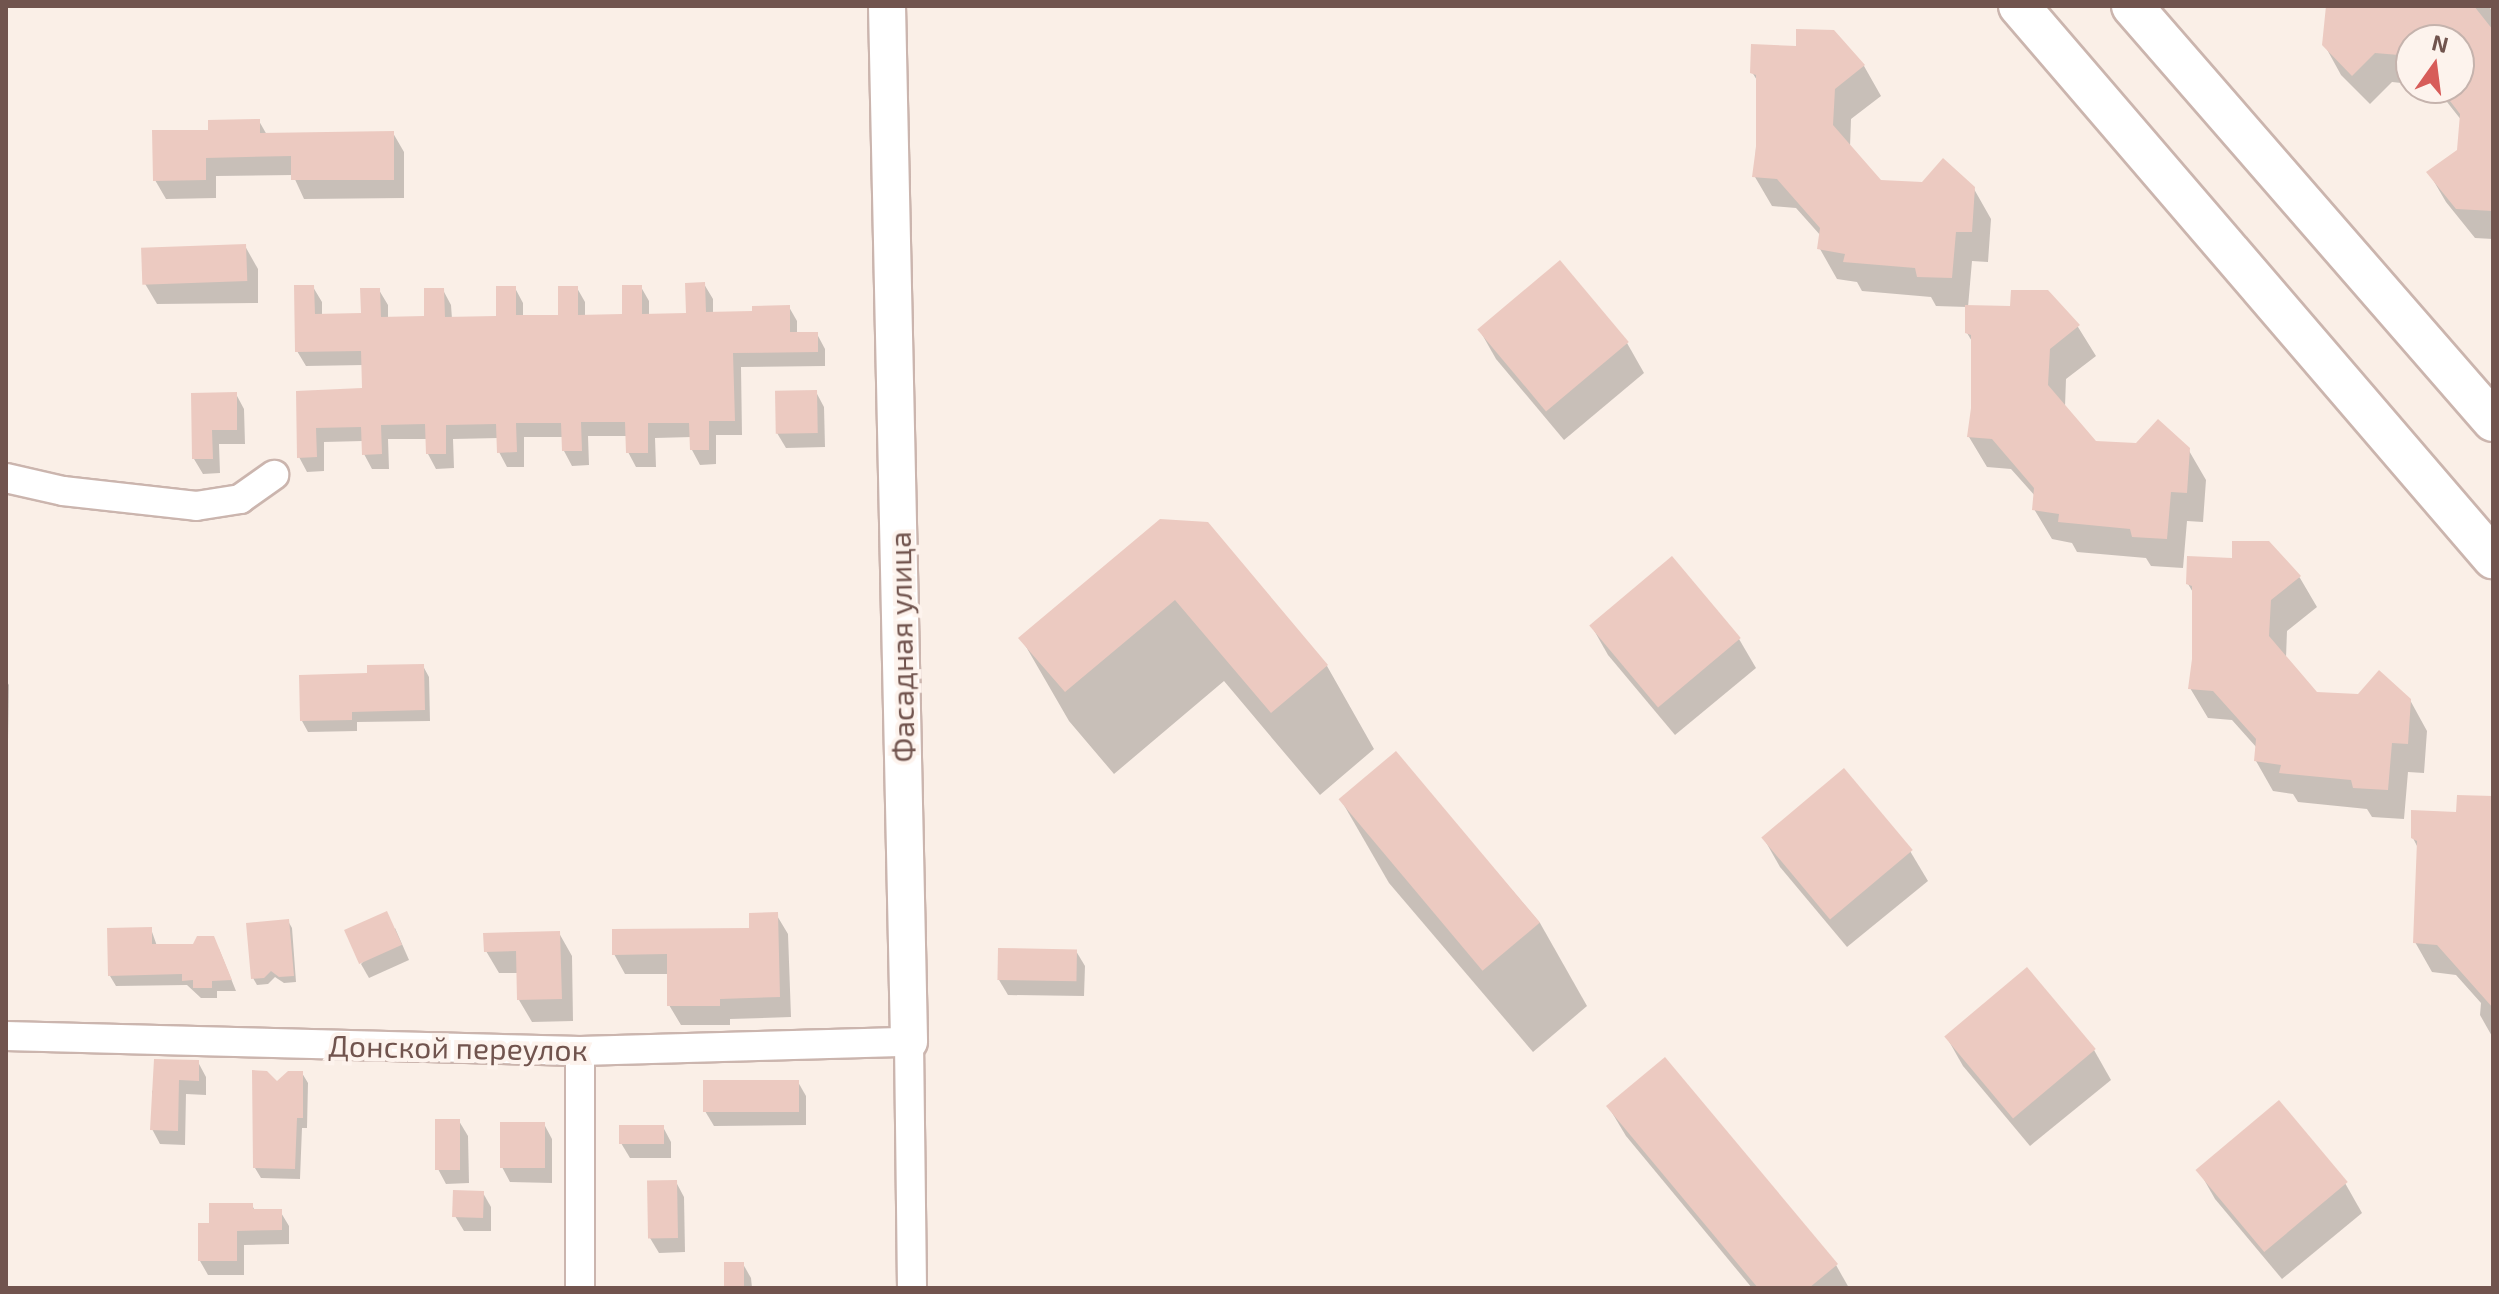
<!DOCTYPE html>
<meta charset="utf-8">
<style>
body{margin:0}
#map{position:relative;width:2499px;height:1294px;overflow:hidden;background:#faefe7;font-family:"Exo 2",sans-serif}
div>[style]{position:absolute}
.shadow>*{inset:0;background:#0003}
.building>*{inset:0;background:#eccac1;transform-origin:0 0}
.roads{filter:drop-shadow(2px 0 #cbb5ae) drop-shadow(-2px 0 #cbb5ae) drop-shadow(0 2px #cbb5ae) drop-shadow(0 -2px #cbb5ae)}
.minor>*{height:28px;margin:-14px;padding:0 14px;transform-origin:14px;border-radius:14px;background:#fff}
.tertiary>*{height:36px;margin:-18px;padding:0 18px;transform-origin:18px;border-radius:18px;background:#fff}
.secondary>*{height:40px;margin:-20px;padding:0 20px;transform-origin:20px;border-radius:20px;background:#fff}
span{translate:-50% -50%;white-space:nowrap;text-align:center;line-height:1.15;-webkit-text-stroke:8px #fdf3ed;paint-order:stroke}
.street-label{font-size:30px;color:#71544e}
.frame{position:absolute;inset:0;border:8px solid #71544e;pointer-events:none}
.north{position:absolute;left:2395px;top:24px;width:80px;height:80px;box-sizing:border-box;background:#fdf3ed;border:2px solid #c5b3ad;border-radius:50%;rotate:14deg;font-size:22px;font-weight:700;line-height:32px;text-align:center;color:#71544e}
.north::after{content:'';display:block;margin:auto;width:28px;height:36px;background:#d75c59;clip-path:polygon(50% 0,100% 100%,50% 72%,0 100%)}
</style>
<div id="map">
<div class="shadow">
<div style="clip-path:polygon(2328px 6px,2489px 6px,2493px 13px,2493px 239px,2475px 238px,2446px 202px,2429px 173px,2459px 151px,2462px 121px,2436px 88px,2459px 88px,2459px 40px,2411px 40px,2411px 84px,2392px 82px,2370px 104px,2341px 75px,2324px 44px)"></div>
<div style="clip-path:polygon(1833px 32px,1864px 66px,1881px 96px,1851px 119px,1850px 147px,1880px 182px,1974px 189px,1991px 219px,1988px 262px,1972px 261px,1968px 307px,2012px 308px,2047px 292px,2078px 327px,2096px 356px,2066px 379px,2065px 407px,2095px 442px,2188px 449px,2206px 480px,2203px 522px,2187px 521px,2183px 568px,2151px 566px,2146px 558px,2077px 552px,2072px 543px,2052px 539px,2034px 509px,2036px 497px,2011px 469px,1987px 467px,1969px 437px,1973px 408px,1973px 343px,1967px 333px,1967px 307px,1936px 306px,1931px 297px,1862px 291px,1857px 282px,1837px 279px,1820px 249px,1821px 236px,1796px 208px,1772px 206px,1755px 177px,1758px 82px,1752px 72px)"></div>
<div style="clip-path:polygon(259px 121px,267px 135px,393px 133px,404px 152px,404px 198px,304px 199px,293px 175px,216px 176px,216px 198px,166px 199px,155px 180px,210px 131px)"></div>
<div style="clip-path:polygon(245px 246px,258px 269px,258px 303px,157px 304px,144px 282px)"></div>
<div style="clip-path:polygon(704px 284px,713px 299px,713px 314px,754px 313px,789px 307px,797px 321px,797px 334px,817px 334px,825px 349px,825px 366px,741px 367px,742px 435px,716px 435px,716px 464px,700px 465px,692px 450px,692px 437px,655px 438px,656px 467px,636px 467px,628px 452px,627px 436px,588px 436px,589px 465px,572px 466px,564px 451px,563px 437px,524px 437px,524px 467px,507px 467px,499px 452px,499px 438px,453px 439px,454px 468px,436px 469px,428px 454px,428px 439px,388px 439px,389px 469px,372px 469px,364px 454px,363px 441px,324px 442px,324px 471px,307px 472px,299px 457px,298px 393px,364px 390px,364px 365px,306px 366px,297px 351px,313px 287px,322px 302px,322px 316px,363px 315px,379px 290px,388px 305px,388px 319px,426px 318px,443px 290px,451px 305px,452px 319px,498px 318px,515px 288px,523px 303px,523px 317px,560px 316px,577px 288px,585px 302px,585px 317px,624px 316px,641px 287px,649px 301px,649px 316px,688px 315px)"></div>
<div style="clip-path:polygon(1479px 329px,1627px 343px,1644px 373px,1564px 440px,1496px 359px)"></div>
<div style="clip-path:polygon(816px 392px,824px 407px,825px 447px,786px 448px,777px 433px)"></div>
<div style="clip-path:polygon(236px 394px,244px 409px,245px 444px,219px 444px,220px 473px,203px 474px,194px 459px,193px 395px)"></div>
<div style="clip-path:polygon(1160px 521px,1327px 666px,1374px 749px,1320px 795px,1224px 681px,1114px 774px,1069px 721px,1021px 638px)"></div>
<div style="clip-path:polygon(2269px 543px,2300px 578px,2317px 607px,2287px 631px,2286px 658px,2316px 693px,2410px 700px,2427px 731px,2424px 773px,2408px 772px,2404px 819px,2372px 817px,2367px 809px,2298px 802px,2293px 794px,2273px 791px,2256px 761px,2257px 748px,2232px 720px,2208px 718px,2190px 688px,2194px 659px,2194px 594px,2188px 584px)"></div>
<div style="clip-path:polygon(1591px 625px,1739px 639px,1756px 668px,1675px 735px,1608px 655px)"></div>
<div style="clip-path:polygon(423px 666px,429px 677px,430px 721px,357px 722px,357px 731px,308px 732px,302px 721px,369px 675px)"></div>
<div style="clip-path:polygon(6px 680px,9px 685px,8px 740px,6px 740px)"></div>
<div style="clip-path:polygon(1396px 754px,1540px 923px,1587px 1006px,1533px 1052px,1389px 883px,1341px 800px)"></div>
<div style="clip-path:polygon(2493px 798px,2493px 1038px,2480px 1015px,2481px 1003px,2456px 975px,2432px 972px,2415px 942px,2418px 848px,2413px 838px)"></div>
<div style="clip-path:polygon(1763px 837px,1910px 851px,1928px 881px,1847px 947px,1780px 867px)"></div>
<div style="clip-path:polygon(776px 914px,788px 934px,791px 1017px,730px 1019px,730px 1025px,681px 1025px,669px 1005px,669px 974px,625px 974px,614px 954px,751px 930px)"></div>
<div style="clip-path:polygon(288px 921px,292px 928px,296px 982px,284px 983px,275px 977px,268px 984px,257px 985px,253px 978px)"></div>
<div style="clip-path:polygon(395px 928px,409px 960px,369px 978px,361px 964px)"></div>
<div style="clip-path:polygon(151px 929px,157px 946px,219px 949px,236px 991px,217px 991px,217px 998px,201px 998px,187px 985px,116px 986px,110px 976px)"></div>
<div style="clip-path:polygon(559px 933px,572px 956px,573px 1021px,532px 1022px,519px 1000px,519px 973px,499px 973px,486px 951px)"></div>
<div style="clip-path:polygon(1076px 951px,1085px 966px,1084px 996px,1008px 995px,999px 980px)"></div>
<div style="clip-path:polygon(2027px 970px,2094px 1050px,2111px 1080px,2030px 1146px,1963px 1066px,1946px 1036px)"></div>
<div style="clip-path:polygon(198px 1062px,206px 1077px,206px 1095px,186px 1094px,185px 1145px,160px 1144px,152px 1129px,152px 1091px)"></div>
<div style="clip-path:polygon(302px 1073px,308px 1083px,307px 1128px,302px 1128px,300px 1179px,261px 1178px,255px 1168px,276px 1084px)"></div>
<div style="clip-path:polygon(798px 1082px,806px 1096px,806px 1125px,714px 1126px,705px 1111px)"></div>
<div style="clip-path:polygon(1608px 1106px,1836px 1265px,1849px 1288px,1752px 1288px,1626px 1136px)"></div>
<div style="clip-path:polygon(459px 1121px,468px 1136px,469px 1183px,446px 1184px,438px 1169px)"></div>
<div style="clip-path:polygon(544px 1124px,552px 1139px,552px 1183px,510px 1182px,502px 1167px)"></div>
<div style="clip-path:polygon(663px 1127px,671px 1142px,671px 1158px,630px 1158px,621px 1143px)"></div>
<div style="clip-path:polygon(2198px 1169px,2345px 1183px,2362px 1213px,2282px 1279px,2215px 1199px)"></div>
<div style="clip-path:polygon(676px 1182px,684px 1197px,685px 1252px,659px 1253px,650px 1238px)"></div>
<div style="clip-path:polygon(483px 1193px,491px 1207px,491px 1231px,464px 1231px,455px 1216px)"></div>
<div style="clip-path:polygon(252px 1205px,255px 1211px,280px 1211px,289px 1226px,289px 1244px,244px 1245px,244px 1275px,208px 1275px,200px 1261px,211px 1225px)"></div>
<div style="clip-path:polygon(743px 1264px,751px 1278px,752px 1288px,726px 1288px)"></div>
</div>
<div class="building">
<div style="clip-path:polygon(2326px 6px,2474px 6px,2493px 30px,2493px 211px,2456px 209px,2426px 172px,2457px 150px,2460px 114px,2440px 88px,2459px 88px,2459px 40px,2411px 40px,2411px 56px,2375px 53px,2352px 76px,2322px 45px)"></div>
<div style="clip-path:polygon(1796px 29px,1834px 30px,1865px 65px,1835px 89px,1833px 125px,1881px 180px,1922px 182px,1943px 158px,1975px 187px,1972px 232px,1956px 232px,1952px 278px,1917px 277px,1915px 268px,1843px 262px,1845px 254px,1817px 249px,1820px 228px,1777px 179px,1752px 177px,1756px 147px,1756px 75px,1750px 73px,1751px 44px,1796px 46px)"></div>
<div style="clip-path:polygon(260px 119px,260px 133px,394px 131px,394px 180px,291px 180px,291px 156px,206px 158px,206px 180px,153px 181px,152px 130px,208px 130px,208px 120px)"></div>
<div style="left:246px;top:244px;width:37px;height:105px;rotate:88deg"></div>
<div style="left:1560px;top:260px;width:107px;height:108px;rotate:50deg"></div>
<div style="clip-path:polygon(705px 282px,706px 312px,752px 311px,752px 306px,790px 305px,790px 332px,818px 332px,818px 352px,733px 353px,735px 421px,709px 421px,709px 450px,690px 450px,689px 423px,648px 423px,648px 453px,626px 453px,625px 422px,581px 422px,582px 451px,562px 451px,561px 423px,516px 423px,517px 452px,497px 453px,496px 424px,446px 425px,446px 454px,426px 454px,425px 424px,381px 425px,382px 454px,362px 455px,361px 427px,316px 428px,317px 457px,297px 458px,296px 391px,362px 388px,361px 351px,295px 352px,294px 285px,314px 285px,315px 314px,361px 313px,360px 288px,380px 288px,381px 317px,424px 316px,424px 288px,444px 288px,445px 317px,496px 316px,496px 286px,516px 286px,516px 315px,558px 315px,558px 286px,578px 286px,578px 315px,622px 314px,622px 285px,642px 285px,642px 314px,686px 313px,685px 283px)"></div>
<div style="clip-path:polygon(2011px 290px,2048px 290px,2080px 325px,2050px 349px,2048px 385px,2096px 441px,2136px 443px,2158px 419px,2190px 448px,2187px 493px,2171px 492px,2167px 539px,2132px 537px,2130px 529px,2058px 522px,2059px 514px,2032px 510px,2034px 488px,1992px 439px,1967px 437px,1971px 408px,1971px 335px,1965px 333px,1965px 305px,2010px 306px)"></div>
<div style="left:817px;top:390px;width:43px;height:42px;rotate:89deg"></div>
<div style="clip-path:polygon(237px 392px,237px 430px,212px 430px,213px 459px,192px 459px,191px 393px)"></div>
<div style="clip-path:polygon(1160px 519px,1208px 522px,1328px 665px,1271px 713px,1175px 600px,1065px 692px,1018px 638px)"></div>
<div style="clip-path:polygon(2232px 541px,2269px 541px,2301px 576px,2271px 600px,2269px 636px,2317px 692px,2358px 694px,2379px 670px,2411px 699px,2408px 744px,2392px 743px,2388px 790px,2353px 788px,2351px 780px,2279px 773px,2281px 765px,2254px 761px,2256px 739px,2213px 691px,2188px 689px,2192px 659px,2192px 586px,2186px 584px,2187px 556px,2232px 558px)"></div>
<div style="left:1672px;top:556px;width:107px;height:108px;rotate:50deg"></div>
<div style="clip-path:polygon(424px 664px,425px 710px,352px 712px,352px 720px,300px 721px,299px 675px,367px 673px,367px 665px)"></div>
<div style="left:1396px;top:751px;width:224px;height:75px;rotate:50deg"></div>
<div style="left:1844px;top:768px;width:107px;height:108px;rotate:50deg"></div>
<div style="clip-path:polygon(2457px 795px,2493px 796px,2493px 1008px,2437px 945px,2413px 943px,2417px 841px,2411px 838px,2411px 810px,2456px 812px)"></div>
<div style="left:387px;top:911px;width:37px;height:47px;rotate:66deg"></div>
<div style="clip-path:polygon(778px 912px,780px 997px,720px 999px,720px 1006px,667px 1006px,667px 954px,612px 955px,612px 929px,749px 928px,749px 913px)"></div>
<div style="clip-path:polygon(289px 919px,294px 976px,279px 977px,271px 971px,264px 978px,251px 979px,246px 923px)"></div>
<div style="clip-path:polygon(152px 927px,152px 944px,193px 944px,197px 936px,214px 936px,232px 980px,212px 981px,212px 988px,193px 988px,193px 980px,182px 981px,182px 974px,108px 976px,107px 928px)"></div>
<div style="clip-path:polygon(560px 931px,562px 999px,517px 1000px,516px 951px,484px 952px,483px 933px)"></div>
<div style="left:998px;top:948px;width:79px;height:32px;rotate:1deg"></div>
<div style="left:2027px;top:967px;width:107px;height:108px;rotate:50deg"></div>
<div style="clip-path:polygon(1665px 1057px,1838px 1264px,1809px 1288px,1758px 1288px,1606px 1106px)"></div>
<div style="clip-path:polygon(154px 1059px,199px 1060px,199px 1081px,179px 1080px,178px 1131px,150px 1130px)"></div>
<div style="clip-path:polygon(252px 1070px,267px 1071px,277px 1081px,288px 1071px,303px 1071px,303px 1118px,297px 1118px,295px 1169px,253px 1168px)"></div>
<div style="left:703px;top:1080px;width:96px;height:32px"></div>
<div style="left:2279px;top:1100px;width:107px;height:109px;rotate:50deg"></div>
<div style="left:435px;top:1119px;width:25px;height:51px"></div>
<div style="left:500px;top:1122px;width:45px;height:46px"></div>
<div style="left:619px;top:1125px;width:45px;height:19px"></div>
<div style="left:677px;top:1180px;width:58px;height:30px;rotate:89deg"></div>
<div style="left:453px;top:1190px;width:31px;height:27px;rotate:2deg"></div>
<div style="clip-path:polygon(209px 1203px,253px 1203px,253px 1209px,282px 1209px,282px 1230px,237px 1231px,237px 1261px,198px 1261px,198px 1223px,209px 1223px)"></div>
<div style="left:724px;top:1262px;width:20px;height:26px"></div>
</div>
<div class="roads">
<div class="minor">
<div style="left:6px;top:478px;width:58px;rotate:12.8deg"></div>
<div style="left:63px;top:491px;width:134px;rotate:6.4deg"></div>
<div style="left:196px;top:506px;width:45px;rotate:-9deg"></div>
<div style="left:240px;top:499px;width:42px;rotate:-35.2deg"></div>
<div style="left:6px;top:1036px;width:574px;rotate:1.5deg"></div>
<div style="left:580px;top:1051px;width:329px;rotate:-1.6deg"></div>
<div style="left:909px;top:1042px;width:246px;rotate:89.3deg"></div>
<div style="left:580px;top:1288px;width:237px;rotate:-90deg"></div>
</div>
<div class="tertiary">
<div style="left:887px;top:6px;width:1036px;rotate:88.78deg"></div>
</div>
<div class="secondary">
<div style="left:2019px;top:6px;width:728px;rotate:49.35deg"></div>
<div style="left:2132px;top:6px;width:550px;rotate:48.98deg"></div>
</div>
</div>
<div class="street-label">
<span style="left:901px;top:647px;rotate:-91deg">Фасадная улица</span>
<span style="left:458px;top:1047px;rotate:1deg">Донской переулок</span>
</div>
<div class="frame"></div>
<div class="north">N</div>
</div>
